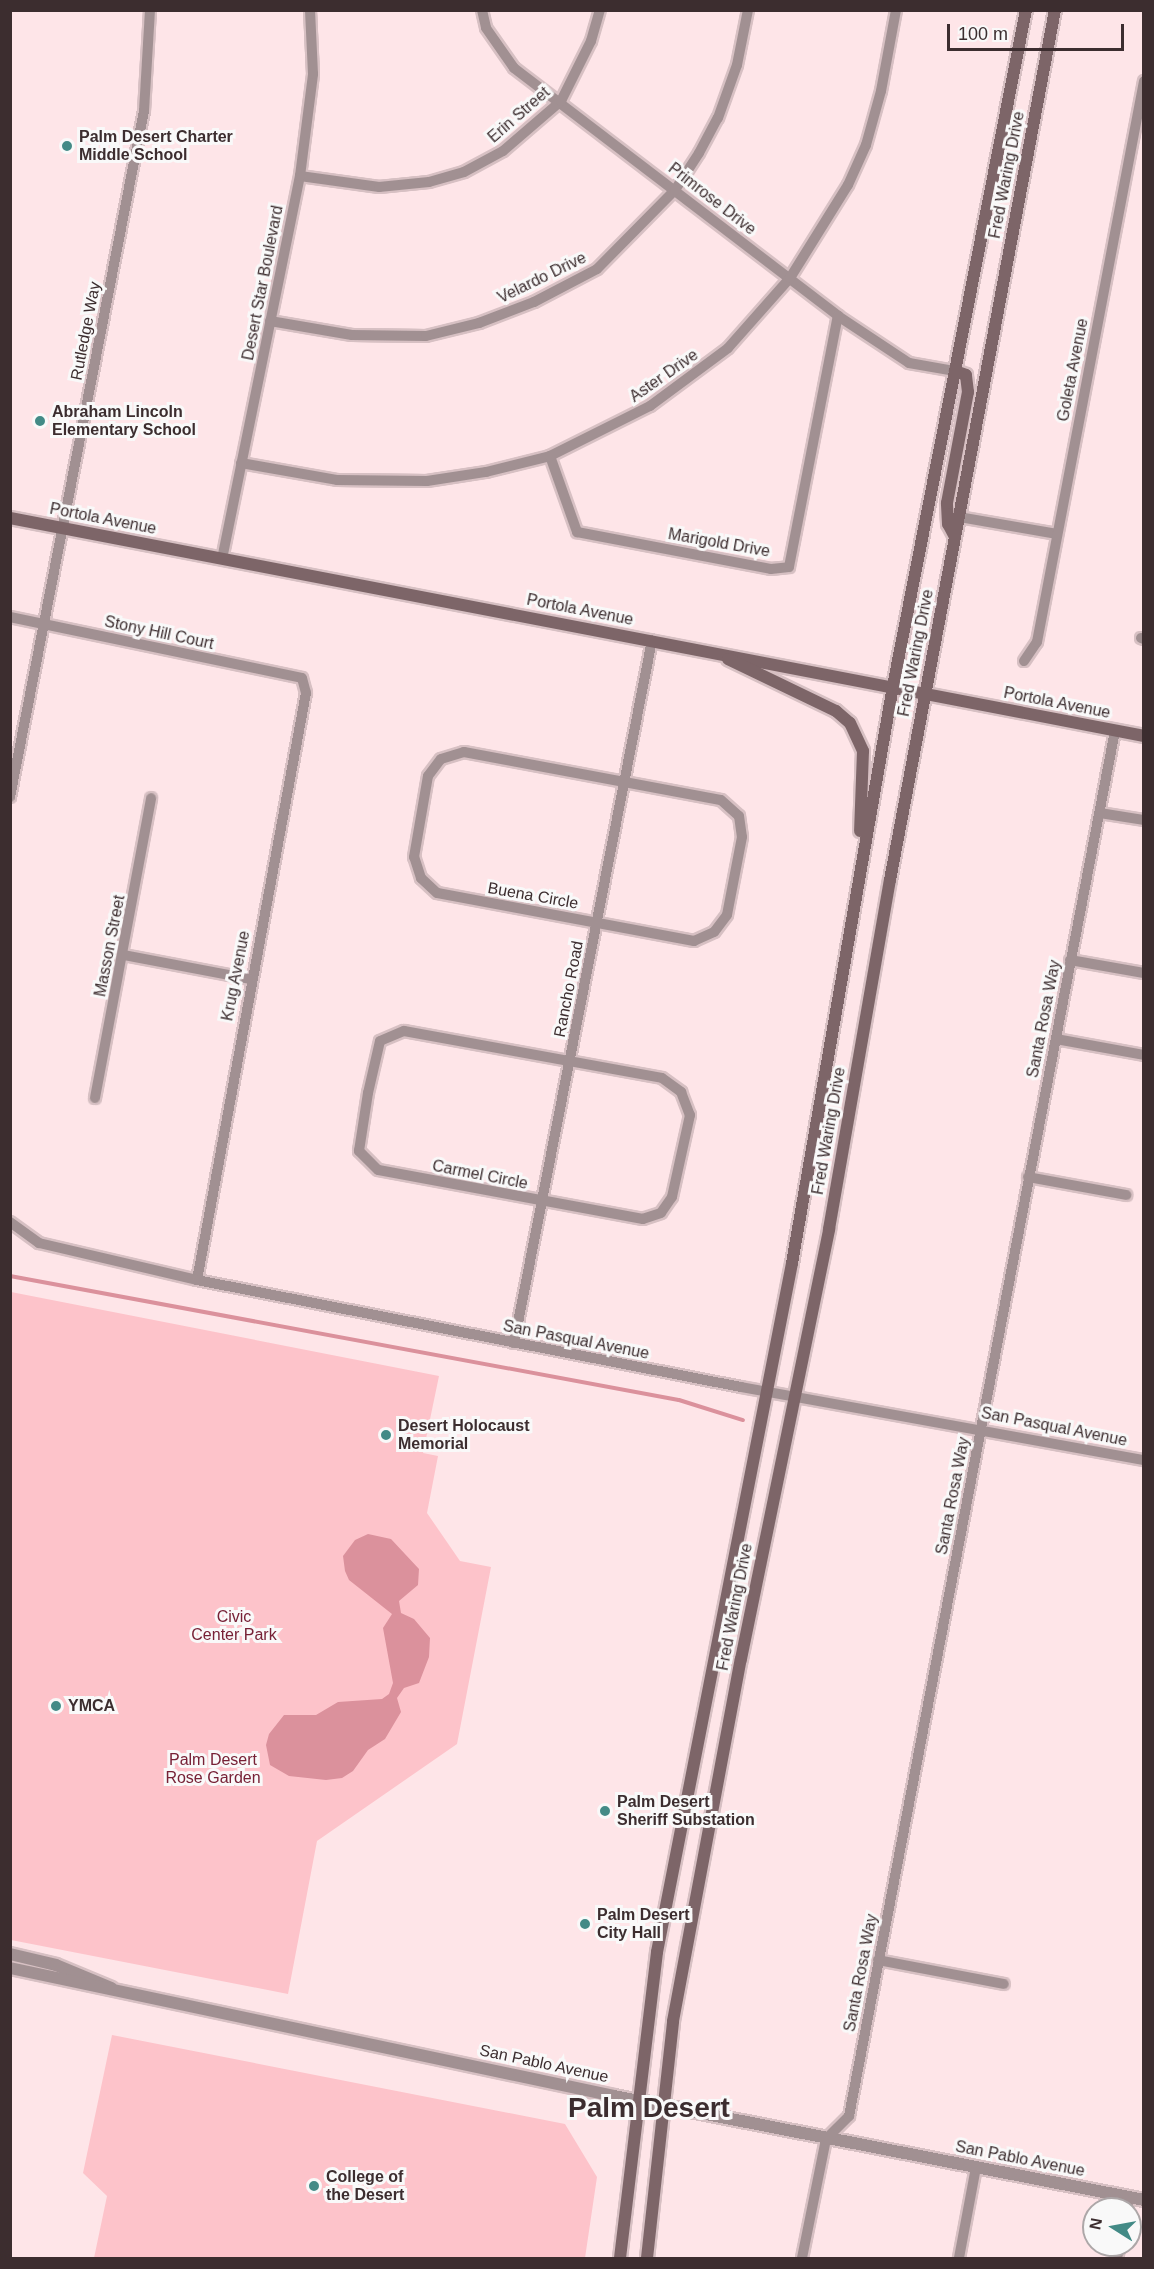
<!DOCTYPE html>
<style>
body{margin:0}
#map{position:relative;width:1154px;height:2269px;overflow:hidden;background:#fee5e8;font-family:Helvetica,sans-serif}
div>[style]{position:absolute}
.green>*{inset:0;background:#fdc3ca}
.water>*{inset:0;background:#db919c}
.stream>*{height:4px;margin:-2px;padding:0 2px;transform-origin:2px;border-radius:2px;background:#db919c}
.roads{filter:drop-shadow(2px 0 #d7c0c3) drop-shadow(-2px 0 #d7c0c3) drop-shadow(0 2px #d7c0c3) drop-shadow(0 -2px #d7c0c3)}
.minor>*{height:10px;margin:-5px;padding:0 5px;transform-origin:5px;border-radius:5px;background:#a19092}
.tertiary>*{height:12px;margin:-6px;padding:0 6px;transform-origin:6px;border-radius:6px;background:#a19092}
.secondary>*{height:12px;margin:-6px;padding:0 6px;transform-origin:6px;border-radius:6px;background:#7d6568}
.dots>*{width:16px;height:16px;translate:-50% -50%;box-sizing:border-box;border:3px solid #f9f9f9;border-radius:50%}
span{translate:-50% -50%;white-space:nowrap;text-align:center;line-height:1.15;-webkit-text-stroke:6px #f9f9f9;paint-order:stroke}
.street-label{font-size:16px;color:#3c2d2f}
.poi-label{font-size:16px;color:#3c2d2f;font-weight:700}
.left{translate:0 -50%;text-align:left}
.park-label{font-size:16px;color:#772136}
.town-label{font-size:28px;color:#3c2d2f;font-weight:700}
.frame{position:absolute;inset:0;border:12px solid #3c2d2f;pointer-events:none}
.north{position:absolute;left:1082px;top:2197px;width:60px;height:60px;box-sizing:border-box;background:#f9f9f9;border:2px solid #ada7a8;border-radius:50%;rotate:281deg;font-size:16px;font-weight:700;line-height:24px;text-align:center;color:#3c2d2f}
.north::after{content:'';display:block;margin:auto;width:21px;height:27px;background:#438a86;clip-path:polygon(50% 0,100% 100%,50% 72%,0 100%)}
.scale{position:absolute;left:947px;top:24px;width:177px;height:27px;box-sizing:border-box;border:3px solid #3c2d2f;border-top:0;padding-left:8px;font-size:18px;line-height:21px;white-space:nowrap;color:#3c2d2f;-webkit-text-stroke:4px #f9f9f9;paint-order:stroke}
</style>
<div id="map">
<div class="green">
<div style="clip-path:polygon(11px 1292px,439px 1376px,423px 1453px,438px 1456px,427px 1513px,460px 1561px,491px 1567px,457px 1744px,317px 1841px,288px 1994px,11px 1940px)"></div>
<div style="clip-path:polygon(112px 2035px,565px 2124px,597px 2177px,585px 2258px,94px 2258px,107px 2196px,83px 2173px)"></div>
</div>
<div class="water">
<div style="clip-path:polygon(368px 1534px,391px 1539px,419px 1569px,418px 1585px,399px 1601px,401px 1613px,414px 1619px,430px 1638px,429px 1657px,419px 1683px,404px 1688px,397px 1698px,401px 1712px,385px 1739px,368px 1750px,353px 1771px,342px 1778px,326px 1780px,289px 1776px,270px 1765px,266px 1745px,269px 1734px,284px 1715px,316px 1715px,338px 1702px,382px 1699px,389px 1694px,393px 1683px,383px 1628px,392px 1614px,349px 1580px,345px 1571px,343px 1556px,355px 1540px)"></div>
</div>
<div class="stream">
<div style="left:10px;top:1276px;width:680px;rotate:10.5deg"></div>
<div style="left:679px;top:1400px;width:67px;rotate:17.4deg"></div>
</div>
<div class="roads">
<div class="minor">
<div style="left:482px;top:10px;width:18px;rotate:77deg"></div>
<div style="left:486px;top:28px;width:49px;rotate:55deg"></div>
<div style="left:514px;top:68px;width:408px;rotate:37.4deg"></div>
<div style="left:838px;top:316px;width:85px;rotate:33.5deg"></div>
<div style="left:909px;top:363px;width:47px;rotate:9.9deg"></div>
<div style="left:300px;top:176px;width:80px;rotate:7.9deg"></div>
<div style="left:379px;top:187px;width:50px;rotate:-5.7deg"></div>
<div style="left:429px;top:182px;width:36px;rotate:-16deg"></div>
<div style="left:464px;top:172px;width:44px;rotate:-28.3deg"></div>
<div style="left:503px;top:151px;width:77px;rotate:-40.8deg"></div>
<div style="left:561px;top:101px;width:67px;rotate:-63.4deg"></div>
<div style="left:591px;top:41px;width:32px;rotate:-74deg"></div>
<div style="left:270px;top:321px;width:83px;rotate:9.7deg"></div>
<div style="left:352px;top:335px;width:74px;rotate:0.8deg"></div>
<div style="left:426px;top:336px;width:55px;rotate:-13.8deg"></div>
<div style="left:479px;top:323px;width:59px;rotate:-20.9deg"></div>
<div style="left:534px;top:302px;width:71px;rotate:-27.6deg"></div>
<div style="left:597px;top:269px;width:111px;rotate:-45.4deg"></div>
<div style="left:675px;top:190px;width:44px;rotate:-57deg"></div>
<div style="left:699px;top:153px;width:40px;rotate:-62deg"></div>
<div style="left:718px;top:118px;width:56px;rotate:-70.3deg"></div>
<div style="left:737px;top:65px;width:56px;rotate:-78.7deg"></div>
<div style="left:550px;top:456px;width:81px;rotate:70.4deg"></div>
<div style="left:577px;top:532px;width:197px;rotate:10.8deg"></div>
<div style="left:771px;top:569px;width:18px;rotate:-6deg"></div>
<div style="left:789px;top:567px;width:256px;rotate:-79deg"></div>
<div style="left:241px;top:463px;width:97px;rotate:10deg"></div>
<div style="left:337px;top:480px;width:90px;rotate:0.6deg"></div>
<div style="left:427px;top:481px;width:60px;rotate:-8.7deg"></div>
<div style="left:486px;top:472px;width:66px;rotate:-14deg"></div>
<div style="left:550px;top:456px;width:112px;rotate:-26.6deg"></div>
<div style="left:650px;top:406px;width:97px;rotate:-36.6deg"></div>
<div style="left:728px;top:348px;width:94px;rotate:-48.5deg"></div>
<div style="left:790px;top:278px;width:110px;rotate:-58.1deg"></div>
<div style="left:848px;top:185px;width:44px;rotate:-65.8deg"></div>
<div style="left:866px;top:145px;width:56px;rotate:-74.5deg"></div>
<div style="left:881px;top:91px;width:82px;rotate:-79.5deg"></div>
<div style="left:959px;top:517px;width:99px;rotate:9.8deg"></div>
<div style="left:222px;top:559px;width:391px;rotate:-78.5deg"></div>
<div style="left:300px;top:176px;width:103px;rotate:-82.7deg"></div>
<div style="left:313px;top:74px;width:64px;rotate:-92.7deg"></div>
<div style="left:10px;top:617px;width:298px;rotate:11.8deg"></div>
<div style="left:302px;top:678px;width:16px;rotate:75deg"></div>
<div style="left:306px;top:693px;width:597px;rotate:100.52deg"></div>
<div style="left:1141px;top:638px;width:3px;rotate:18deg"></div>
<div style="left:1024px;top:661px;width:23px;rotate:-56deg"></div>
<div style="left:1037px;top:642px;width:571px;rotate:-79.2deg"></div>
<div style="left:464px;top:752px;width:261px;rotate:10.6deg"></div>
<div style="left:721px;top:800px;width:24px;rotate:42deg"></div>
<div style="left:739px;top:816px;width:21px;rotate:82deg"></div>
<div style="left:742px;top:837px;width:79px;rotate:100.9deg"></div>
<div style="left:727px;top:915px;width:21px;rotate:127deg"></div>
<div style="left:714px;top:932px;width:22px;rotate:156deg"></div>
<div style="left:694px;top:941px;width:261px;rotate:-169.4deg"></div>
<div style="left:437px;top:893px;width:22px;rotate:-137deg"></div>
<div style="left:421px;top:878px;width:22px;rotate:-108deg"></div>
<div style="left:414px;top:857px;width:82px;rotate:-80.2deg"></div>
<div style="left:428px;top:776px;width:21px;rotate:-53deg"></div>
<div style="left:441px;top:759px;width:24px;rotate:-17deg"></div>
<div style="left:10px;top:797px;width:699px;rotate:-78.95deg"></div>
<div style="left:144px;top:111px;width:101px;rotate:-86.6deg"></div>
<div style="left:1100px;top:813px;width:45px;rotate:9deg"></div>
<div style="left:124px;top:955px;width:128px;rotate:10.8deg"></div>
<div style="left:1070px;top:960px;width:75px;rotate:10deg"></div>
<div style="left:404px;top:1031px;width:262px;rotate:10.3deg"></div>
<div style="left:662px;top:1078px;width:24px;rotate:36deg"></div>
<div style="left:681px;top:1092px;width:25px;rotate:69deg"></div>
<div style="left:690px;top:1115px;width:84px;rotate:102.4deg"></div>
<div style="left:672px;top:1197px;width:19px;rotate:125deg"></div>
<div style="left:661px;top:1213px;width:19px;rotate:162deg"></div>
<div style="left:643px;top:1219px;width:269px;rotate:-169.5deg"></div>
<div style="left:378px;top:1170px;width:27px;rotate:-135deg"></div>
<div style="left:359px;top:1151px;width:59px;rotate:-81.2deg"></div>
<div style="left:368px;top:1093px;width:53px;rotate:-77deg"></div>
<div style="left:380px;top:1041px;width:26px;rotate:-23deg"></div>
<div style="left:1056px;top:1039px;width:89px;rotate:10.3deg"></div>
<div style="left:95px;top:1098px;width:305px;rotate:-79.4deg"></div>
<div style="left:1028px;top:1177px;width:100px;rotate:10.4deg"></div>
<div style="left:10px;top:1222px;width:36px;rotate:36deg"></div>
<div style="left:39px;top:1243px;width:162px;rotate:13.2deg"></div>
<div style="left:197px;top:1280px;width:554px;rotate:11.13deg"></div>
<div style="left:741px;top:1387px;width:410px;rotate:10.3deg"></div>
<div style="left:514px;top:1343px;width:716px;rotate:-78.89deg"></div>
<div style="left:878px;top:1960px;width:128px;rotate:10.8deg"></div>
<div style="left:1127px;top:2209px;width:12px;rotate:-81deg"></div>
<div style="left:802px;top:2258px;width:121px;rotate:-78.6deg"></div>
<div style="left:826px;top:2139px;width:33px;rotate:-45deg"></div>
<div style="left:849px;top:2116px;width:1410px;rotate:-79.13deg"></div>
<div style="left:959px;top:2258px;width:93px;rotate:-79.4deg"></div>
<div style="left:1117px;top:2258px;width:13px;rotate:-77deg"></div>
</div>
<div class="tertiary">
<div style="left:10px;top:1954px;width:47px;rotate:13.4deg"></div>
<div style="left:56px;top:1965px;width:60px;rotate:22.7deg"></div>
<div style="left:10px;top:1968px;width:617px;rotate:11.97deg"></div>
<div style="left:614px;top:2096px;width:540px;rotate:11.1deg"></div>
</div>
<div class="secondary">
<div style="left:10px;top:518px;width:1155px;rotate:10.88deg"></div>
<div style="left:955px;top:537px;width:15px;rotate:-118deg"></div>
<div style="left:948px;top:524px;width:21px;rotate:-93deg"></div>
<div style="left:947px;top:503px;width:113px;rotate:-79.3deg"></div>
<div style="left:968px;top:392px;width:17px;rotate:-97deg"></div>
<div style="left:966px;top:375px;width:12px;rotate:-160deg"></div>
<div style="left:728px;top:659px;width:120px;rotate:25.7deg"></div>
<div style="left:836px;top:711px;width:18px;rotate:41deg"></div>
<div style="left:850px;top:723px;width:31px;rotate:65deg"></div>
<div style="left:863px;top:751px;width:80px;rotate:92.1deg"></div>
<div style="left:620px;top:2258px;width:308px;rotate:-83.1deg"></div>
<div style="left:657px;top:1952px;width:702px;rotate:-78.91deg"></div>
<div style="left:792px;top:1263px;width:586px;rotate:-80.07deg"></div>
<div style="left:893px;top:686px;width:689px;rotate:-78.87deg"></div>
<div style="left:647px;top:2258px;width:238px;rotate:-83.7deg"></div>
<div style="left:673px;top:2021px;width:368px;rotate:-79.4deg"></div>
<div style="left:741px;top:1659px;width:439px;rotate:-78.4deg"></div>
<div style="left:829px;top:1229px;width:354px;rotate:-80.1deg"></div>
<div style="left:890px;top:880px;width:886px;rotate:-79.26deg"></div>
</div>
</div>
<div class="dots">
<div style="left:67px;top:146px;background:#438a86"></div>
<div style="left:40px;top:421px;background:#438a86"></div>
<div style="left:386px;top:1435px;background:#438a86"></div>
<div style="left:56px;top:1706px;background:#438a86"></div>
<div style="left:605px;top:1811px;background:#438a86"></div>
<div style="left:585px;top:1924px;background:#438a86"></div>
<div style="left:314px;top:2186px;background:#438a86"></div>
</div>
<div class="street-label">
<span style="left:519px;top:115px;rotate:-41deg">Erin Street</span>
<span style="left:1007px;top:175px;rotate:-79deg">Fred Waring Drive</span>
<span style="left:712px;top:199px;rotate:38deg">Primrose Drive</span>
<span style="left:542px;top:278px;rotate:-26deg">Velardo Drive</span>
<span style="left:263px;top:283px;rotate:-79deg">Desert Star Boulevard</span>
<span style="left:86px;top:331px;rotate:-79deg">Rutledge Way</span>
<span style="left:1073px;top:370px;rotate:-79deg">Goleta Avenue</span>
<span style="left:664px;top:376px;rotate:-35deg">Aster Drive</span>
<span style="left:103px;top:519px;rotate:11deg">Portola Avenue</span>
<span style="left:719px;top:543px;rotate:10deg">Marigold Drive</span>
<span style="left:580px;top:610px;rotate:11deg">Portola Avenue</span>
<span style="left:159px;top:633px;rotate:12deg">Stony Hill Court</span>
<span style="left:916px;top:653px;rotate:-79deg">Fred Waring Drive</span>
<span style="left:1057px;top:703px;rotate:11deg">Portola Avenue</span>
<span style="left:533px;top:896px;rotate:10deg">Buena Circle</span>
<span style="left:110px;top:946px;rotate:-79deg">Masson Street</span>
<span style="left:236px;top:976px;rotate:-79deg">Krug Avenue</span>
<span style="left:569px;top:989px;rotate:-79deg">Rancho Road</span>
<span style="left:1044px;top:1019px;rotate:-79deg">Santa Rosa Way</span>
<span style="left:829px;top:1131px;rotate:-80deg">Fred Waring Drive</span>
<span style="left:480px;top:1175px;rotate:11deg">Carmel Circle</span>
<span style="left:576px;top:1340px;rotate:11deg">San Pasqual Avenue</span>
<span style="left:1054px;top:1427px;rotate:11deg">San Pasqual Avenue</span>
<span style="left:953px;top:1496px;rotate:-79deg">Santa Rosa Way</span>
<span style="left:735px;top:1607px;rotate:-79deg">Fred Waring Drive</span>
<span style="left:861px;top:1973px;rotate:-79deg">Santa Rosa Way</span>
<span style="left:544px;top:2064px;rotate:12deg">San Pablo Avenue</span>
<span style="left:1020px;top:2159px;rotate:11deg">San Pablo Avenue</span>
</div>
<div class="poi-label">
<span class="left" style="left:79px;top:146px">Palm Desert Charter<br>Middle School</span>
<span class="left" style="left:52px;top:421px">Abraham Lincoln<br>Elementary School</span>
<span class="left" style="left:398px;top:1435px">Desert Holocaust<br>Memorial</span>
<span class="left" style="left:68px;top:1706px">YMCA</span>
<span class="left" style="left:617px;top:1811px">Palm Desert<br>Sheriff Substation</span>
<span class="left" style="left:597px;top:1924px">Palm Desert<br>City Hall</span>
<span class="left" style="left:326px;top:2186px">College of<br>the Desert</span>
</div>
<div class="park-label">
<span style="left:234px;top:1626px">Civic<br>Center Park</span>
<span style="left:213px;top:1769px">Palm Desert<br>Rose Garden</span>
</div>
<div class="town-label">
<span style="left:649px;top:2108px">Palm Desert</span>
</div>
<div class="frame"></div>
<div class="north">N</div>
<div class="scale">100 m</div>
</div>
